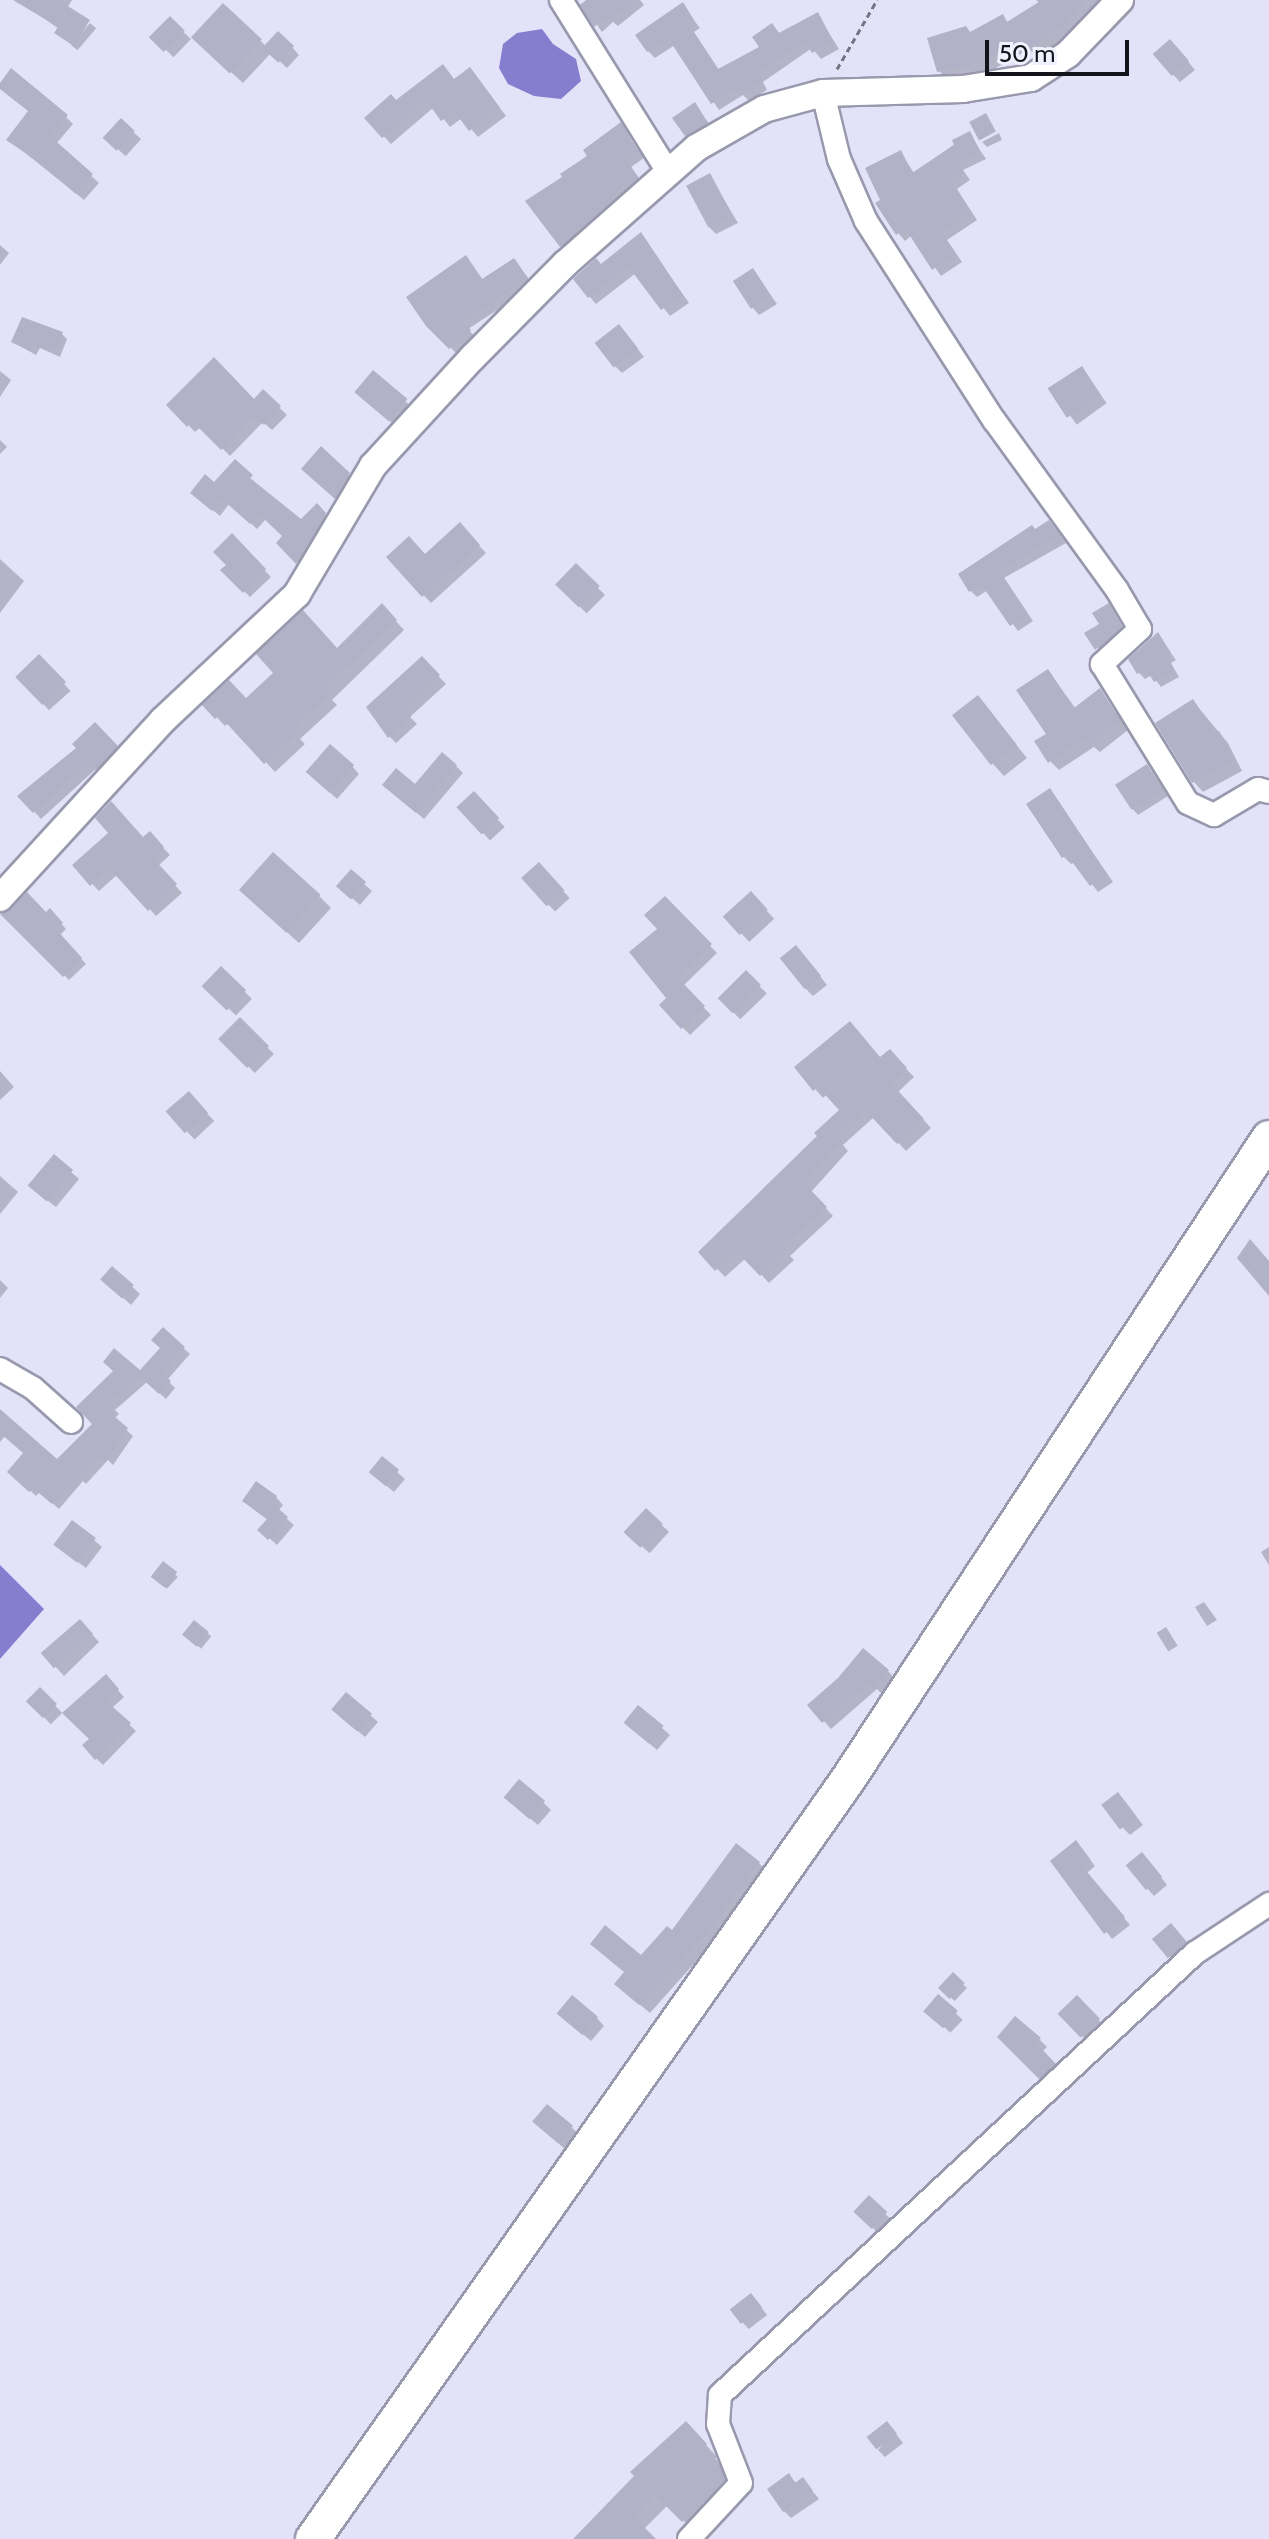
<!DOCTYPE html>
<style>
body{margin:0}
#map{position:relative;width:1269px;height:2539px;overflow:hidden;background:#e3e2f9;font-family:Cabin,sans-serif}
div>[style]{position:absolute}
.water>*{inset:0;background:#857dce}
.shadow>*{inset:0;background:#0003;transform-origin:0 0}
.building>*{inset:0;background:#b1b1c7;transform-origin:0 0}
.path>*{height:3px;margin-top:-1.5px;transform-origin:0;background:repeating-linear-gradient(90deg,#747382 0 6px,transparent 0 10px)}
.roads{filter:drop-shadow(2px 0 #9999ae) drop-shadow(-2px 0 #9999ae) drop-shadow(0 2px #9999ae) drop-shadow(0 -2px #9999ae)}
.minor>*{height:22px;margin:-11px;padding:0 11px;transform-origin:11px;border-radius:11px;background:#fff}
.tertiary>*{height:26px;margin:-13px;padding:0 13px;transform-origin:13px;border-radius:13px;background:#fff}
.primary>*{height:34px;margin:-17px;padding:0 17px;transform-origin:17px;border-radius:17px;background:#fff}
span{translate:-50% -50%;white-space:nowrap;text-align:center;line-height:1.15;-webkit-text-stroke:8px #f1f0fe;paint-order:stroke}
.scale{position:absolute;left:985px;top:40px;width:144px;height:36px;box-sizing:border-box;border:4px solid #13131a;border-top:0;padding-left:10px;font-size:24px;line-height:28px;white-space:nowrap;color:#13131a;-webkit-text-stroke:6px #f1f0fe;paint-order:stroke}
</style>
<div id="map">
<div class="water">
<div style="clip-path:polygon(542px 29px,553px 44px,576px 59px,581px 81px,561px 99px,534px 96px,508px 84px,499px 68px,503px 44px,517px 33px)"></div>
<div style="clip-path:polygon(0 1565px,44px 1609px,0 1659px)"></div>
</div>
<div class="shadow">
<div style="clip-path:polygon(31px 0,72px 0,67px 8px,87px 20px,72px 45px,56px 33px,59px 29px,27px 6px)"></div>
<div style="clip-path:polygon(589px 0,640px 0,644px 5px,618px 26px,613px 22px,602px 32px,583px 5px)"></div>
<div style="clip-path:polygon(1036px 0,1112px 0,1100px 13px,1094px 7px,1069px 36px,1036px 56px,1029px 49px,994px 69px,947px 79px,939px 71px,972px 34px,1002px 17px,1009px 23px,1041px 4px)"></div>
<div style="clip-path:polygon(682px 5px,700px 28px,694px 32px,719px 70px,762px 48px,772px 26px,779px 33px,817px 14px,839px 49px,821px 59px,812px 48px,763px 82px,767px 90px,749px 101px,743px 95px,719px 110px,675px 45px,655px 58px,648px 51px)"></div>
<div style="clip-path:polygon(223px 6px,266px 46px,292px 47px,299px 55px,287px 68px,271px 53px,243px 83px,206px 49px)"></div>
<div style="left:170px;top:19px;width:29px;height:25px;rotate:44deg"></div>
<div style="left:90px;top:23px;width:8px;height:29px;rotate:40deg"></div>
<div style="clip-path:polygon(1178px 49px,1195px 70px,1180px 82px,1155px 55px)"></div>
<div style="clip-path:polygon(477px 77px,506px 116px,478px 137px,462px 118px,450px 127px,434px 107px,391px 144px,367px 118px,455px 81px)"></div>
<div style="clip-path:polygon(0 87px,66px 117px,73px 124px,56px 144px,99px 183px,84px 200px,9px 140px,30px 112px)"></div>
<div style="clip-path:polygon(694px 105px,714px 130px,694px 142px,686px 135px)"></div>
<div style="left:121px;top:121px;width:27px;height:23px;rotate:42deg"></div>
<div style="clip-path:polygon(620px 125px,644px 158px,631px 167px,644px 185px,568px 253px,528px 202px,564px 177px)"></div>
<div style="clip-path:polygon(999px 133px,1002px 140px,987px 147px,982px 142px)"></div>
<div style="clip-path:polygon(969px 134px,986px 159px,963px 170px,970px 180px,957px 189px,977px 220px,947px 240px,962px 262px,941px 276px,912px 235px,905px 241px,898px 233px,882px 201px,901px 153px,914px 173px)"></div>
<div style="clip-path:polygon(709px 175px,738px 223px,716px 234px,709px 227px)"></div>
<div style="clip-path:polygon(641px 235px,689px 303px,670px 316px,636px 273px,596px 304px,589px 296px,601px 266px)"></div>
<div style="clip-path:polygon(0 245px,9px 253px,0 265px)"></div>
<div style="clip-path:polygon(466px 258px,484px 281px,514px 260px,534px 286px,468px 329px,477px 339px,458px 355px,428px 325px)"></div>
<div style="clip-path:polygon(753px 270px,777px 304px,759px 315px,752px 307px)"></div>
<div style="clip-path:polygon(62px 334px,67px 339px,60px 357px,40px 348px,36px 355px,13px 342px)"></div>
<div style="clip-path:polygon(626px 334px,644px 357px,622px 373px,615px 366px)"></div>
<div style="left:1082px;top:369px;width:42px;height:37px;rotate:54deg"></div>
<div style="clip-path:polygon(0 371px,11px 380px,0 397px)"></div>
<div style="clip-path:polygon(373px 373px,413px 408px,397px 427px,364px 400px)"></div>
<div style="clip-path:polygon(263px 392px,287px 415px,272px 430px,263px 422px,230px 456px,201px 427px,195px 432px,169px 405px,254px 402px)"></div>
<div style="clip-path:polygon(0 440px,7px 447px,0 454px)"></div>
<div style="clip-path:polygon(235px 461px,256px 485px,302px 522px,317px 506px,331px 521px,303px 568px,279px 543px,285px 536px,266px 519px,257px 529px,229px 504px,220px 516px,199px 499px)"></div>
<div style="clip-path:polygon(349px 475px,356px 482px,343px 505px,311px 476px)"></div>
<div style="clip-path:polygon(460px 525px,486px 553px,431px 603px,389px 558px,425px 557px)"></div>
<div style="clip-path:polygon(1056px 529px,1066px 543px,1004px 578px,1033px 621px,1018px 631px,988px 590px,977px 597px,970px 590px,1036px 531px)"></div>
<div style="clip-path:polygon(232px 536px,271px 577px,250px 597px,223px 570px,228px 565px)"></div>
<div style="clip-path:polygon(0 559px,24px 581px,0 613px)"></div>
<div style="left:576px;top:566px;width:41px;height:26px;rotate:45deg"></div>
<div style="clip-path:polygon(382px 606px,404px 630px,332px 700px,337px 705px,300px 739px,305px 744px,275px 772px,229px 723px,225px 726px,205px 705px,246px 700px,337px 650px)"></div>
<div style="clip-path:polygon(1108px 606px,1128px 635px,1104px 656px,1087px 633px,1101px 624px)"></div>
<div style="clip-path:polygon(1158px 635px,1176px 660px,1171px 663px,1179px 677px,1161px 687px,1152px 675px,1145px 679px,1139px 673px)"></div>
<div style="left:39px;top:656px;width:47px;height:29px;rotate:48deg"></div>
<div style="clip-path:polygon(422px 659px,446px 684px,410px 717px,417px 724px,396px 743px,389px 736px)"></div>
<div style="clip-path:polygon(1048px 671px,1076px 709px,1100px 690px,1128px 730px,1100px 752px,1094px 747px,1059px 770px,1050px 761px)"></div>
<div style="clip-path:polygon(978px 698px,1027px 758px,1004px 776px,993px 764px)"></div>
<div style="clip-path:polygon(1193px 701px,1228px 743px,1242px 771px,1203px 792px,1194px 782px)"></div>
<div style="clip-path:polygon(95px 725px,123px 754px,104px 775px,97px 768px,41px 819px,20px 796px,78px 748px)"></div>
<div style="clip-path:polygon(352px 766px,359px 774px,337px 799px,308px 772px)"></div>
<div style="clip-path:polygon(456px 766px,463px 773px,424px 819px,392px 792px,415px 787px)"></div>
<div style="clip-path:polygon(1147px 766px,1168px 796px,1138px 815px,1131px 807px)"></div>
<div style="clip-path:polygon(1049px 790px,1113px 882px,1098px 892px,1075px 862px,1071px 864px,1064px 857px,1029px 804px)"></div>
<div style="left:474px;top:794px;width:45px;height:20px;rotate:47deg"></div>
<div style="clip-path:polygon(150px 834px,170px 855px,158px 866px,182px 893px,156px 916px,118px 874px,99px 891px,75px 866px,143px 839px)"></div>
<div style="left:539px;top:865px;width:45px;height:20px;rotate:47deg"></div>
<div style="clip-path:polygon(364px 884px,372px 891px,360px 905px,346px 893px)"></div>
<div style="left:751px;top:894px;width:34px;height:34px;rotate:47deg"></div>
<div style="clip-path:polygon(319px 896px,331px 908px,299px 943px,253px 902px)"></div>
<div style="clip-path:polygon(665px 899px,717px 953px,683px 986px,711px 1015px,690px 1035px,661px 1005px,669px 998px,660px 929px)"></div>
<div style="clip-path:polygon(50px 911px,66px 929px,60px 935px,86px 964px,69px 980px,4px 914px,46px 915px)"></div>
<div style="clip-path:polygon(803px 955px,827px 985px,813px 996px,806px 989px)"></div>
<div style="left:221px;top:969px;width:43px;height:23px;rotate:44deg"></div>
<div style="left:746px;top:972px;width:30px;height:37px;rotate:46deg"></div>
<div style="left:240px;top:1020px;width:48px;height:27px;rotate:45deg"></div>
<div style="clip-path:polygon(889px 1051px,914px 1077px,898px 1092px,931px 1128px,906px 1151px,874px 1117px,843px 1145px,848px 1151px,811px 1192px,833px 1216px,790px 1256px,794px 1260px,769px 1283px,746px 1258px,725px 1277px,701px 1252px,820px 1136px,842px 1110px,827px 1094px,823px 1098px,796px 1067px,881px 1059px)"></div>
<div style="clip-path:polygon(0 1071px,14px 1087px,0 1100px)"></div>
<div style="left:189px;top:1094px;width:37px;height:27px;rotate:47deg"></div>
<div style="clip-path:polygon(54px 1157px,79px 1179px,56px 1207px,38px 1193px)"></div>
<div style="clip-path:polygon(0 1176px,18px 1192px,0 1214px)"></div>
<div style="clip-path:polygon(112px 1268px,140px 1294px,131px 1305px,110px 1286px)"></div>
<div style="clip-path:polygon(0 1280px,8px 1288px,0 1298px)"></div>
<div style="clip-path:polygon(163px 1330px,190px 1354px,167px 1380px,175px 1388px,166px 1399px,147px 1382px,115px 1410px,119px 1414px,114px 1419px,133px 1436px,113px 1465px,108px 1460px,86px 1484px,83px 1481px,59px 1509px,40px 1492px,36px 1496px,10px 1472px,26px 1453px,5px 1436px,0 1442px,0 1412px,57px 1462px,95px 1424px,79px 1407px,140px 1373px,162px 1348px)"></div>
<div style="clip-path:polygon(382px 1459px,405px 1479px,394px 1492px,378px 1479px)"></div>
<div style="clip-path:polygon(276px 1497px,283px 1505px,278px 1511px,294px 1525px,277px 1545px,260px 1530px,268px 1520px,252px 1508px)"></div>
<div style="left:646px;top:1511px;width:31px;height:29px;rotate:42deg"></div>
<div style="clip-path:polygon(73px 1522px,102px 1547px,86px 1568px,63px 1551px)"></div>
<div style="clip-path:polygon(1269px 1547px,1269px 1565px,1261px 1552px)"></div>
<div style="left:164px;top:1564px;width:19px;height:16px;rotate:43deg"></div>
<div style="clip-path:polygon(1204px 1602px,1217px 1620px,1207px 1626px,1195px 1607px)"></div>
<div style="left:195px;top:1623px;width:21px;height:16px;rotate:39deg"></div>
<div style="left:1166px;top:1627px;width:22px;height:11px;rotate:58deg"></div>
<div style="clip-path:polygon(87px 1629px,99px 1642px,64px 1676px,45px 1655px)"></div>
<div style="clip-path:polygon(888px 1671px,895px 1679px,882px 1694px,877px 1689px,831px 1729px,810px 1705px)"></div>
<div style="clip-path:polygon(106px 1677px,124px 1697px,112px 1708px,136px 1731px,103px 1765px,96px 1758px)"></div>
<div style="left:40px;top:1690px;width:32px;height:16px;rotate:46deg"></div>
<div style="clip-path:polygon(370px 1715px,378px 1722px,365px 1737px,341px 1717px)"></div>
<div style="clip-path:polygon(662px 1728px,670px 1735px,657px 1750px,633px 1730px)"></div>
<div style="clip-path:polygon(543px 1802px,551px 1810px,538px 1825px,514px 1805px)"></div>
<div style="clip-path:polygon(1125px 1802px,1143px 1825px,1130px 1835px,1123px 1828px)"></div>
<div style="clip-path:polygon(1082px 1849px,1095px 1866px,1087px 1873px,1130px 1925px,1112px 1939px,1052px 1861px)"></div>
<div style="clip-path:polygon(1149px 1862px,1167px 1885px,1154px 1896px,1147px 1888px)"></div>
<div style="clip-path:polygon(759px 1863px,768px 1872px,715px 1940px,650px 2013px,626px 1993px,641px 1958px)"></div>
<div style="clip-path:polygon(1178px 1933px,1193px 1950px,1177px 1964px,1155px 1939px)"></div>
<div style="left:953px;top:1975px;width:19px;height:18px;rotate:43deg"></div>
<div style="left:939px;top:1997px;width:33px;height:18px;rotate:44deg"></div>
<div style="left:1077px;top:1997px;width:42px;height:23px;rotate:47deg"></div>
<div style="clip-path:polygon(597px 2018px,604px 2026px,591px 2041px,567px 2021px)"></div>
<div style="clip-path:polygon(1000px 2037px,1039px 2039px,1047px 2047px,1042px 2052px,1061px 2072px,1048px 2085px)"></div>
<div style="clip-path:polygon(571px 2127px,579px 2134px,566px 2150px,542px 2129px)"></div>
<div style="left:869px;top:2198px;width:33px;height:19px;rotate:44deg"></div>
<div style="clip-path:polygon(758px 2303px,767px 2315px,749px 2329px,742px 2322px)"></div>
<div style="clip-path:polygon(894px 2431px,903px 2443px,885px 2457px,878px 2450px)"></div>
<div style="clip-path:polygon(697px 2435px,717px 2457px,714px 2459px,728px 2473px,735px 2492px,695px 2532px,668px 2505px,644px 2529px,654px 2539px,576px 2539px)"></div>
<div style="clip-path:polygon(789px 2476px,797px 2484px,803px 2480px,819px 2499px,791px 2518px,784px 2511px)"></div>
</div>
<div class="building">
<div style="clip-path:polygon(13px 0,58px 0,90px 20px,74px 46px,54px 33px,58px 27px)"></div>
<div style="clip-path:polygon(586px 0,636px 0,610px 21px,606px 17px,594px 27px,580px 5px)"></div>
<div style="clip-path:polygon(1042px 0,1086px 0,1061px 28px,1026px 49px,1022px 41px,985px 61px,937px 72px,927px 38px,966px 26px,970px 32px,1003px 14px,1007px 22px)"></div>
<div style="clip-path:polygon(683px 2px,694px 20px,688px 24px,718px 69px,759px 47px,752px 37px,772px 23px,779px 33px,818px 12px,833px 41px,812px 53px,805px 41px,757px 74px,761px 83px,740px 95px,736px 88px,711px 104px,668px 38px,647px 52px,635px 35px)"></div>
<div style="left:223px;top:3px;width:53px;height:47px;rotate:43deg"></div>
<div style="left:170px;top:16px;width:21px;height:30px;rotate:45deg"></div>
<div style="left:278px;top:31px;width:22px;height:23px;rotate:43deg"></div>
<div style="left:1170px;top:39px;width:29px;height:23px;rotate:49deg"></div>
<div style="clip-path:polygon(443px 64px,454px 79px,470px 67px,500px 108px,469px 131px,454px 111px,441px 121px,426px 100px,382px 138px,364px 118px,391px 94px,396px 100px)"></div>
<div style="clip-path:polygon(11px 68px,68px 115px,50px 136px,93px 174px,76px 194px,39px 162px,6px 140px,28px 111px,0 89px,0 83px)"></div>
<div style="clip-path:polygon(695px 102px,708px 123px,685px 136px,672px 118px)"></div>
<div style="left:986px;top:113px;width:21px;height:19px;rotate:62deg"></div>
<div style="left:121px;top:118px;width:19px;height:27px;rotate:43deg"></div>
<div style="clip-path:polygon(621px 122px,638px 151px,626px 159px,638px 177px,610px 197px,613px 200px,560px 247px,525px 201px,562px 177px,560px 174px,587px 156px,583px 150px)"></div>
<div style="clip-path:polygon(970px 131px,980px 151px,958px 162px,964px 172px,951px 181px,971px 212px,941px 232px,956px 254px,932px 270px,905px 228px,896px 235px,875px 203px,880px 200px,865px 168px,901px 150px,912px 173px,954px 145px,952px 140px)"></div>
<div style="left:710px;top:173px;width:47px;height:27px;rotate:62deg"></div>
<div style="clip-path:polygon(641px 232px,683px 295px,661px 310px,628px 266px,588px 298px,573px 279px,596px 258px,601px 264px)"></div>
<div style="clip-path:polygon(466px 255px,482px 279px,514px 258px,528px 278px,463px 321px,471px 330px,449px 349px,426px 326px,406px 297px)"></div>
<div style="left:753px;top:268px;width:33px;height:24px;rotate:57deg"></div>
<div style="clip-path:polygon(22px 317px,63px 332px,54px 352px,34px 343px,30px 351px,11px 342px)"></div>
<div style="left:619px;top:324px;width:31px;height:31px;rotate:52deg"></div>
<div style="clip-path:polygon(214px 357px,254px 399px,263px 389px,281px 406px,264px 425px,254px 416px,221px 450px,192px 421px,187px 427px,166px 405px)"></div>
<div style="left:1082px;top:366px;width:35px;height:41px;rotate:57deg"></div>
<div style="left:373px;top:370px;width:45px;height:29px;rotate:40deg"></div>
<div style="clip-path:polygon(321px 446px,350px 473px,335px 499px,301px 469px)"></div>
<div style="clip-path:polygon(235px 459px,253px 475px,250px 478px,301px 519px,317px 503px,326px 513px,296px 564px,276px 543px,282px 536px,259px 514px,250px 524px,222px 499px,212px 511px,190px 493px,205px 474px,214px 482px)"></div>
<div style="clip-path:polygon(1049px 520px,1061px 536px,999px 570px,1028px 614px,1010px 626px,981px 584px,969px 592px,958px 574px,1032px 525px,1035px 529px)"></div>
<div style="clip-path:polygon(460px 522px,480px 545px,422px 597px,386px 557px,409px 536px,425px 554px)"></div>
<div style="clip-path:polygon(232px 533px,266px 569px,243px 593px,220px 570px,226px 565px,213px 552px)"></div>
<div style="left:576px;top:563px;width:33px;height:30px;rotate:44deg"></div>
<div style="clip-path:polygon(382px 603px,397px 620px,324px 689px,329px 695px,292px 729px,297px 734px,264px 764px,219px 715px,215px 719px,202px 705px,229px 680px,246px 698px,273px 673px,256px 654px,303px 610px,337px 648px)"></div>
<div style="clip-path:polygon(1109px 603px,1122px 626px,1095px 650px,1084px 633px,1099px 624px,1092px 613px)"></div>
<div style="clip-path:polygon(1158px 632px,1171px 653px,1166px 656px,1174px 670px,1154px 682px,1146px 669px,1137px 674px,1128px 659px)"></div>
<div style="left:39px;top:654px;width:39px;height:33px;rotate:46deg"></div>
<div style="clip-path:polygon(422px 656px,440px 675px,405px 708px,411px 716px,388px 738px,366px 707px)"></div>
<div style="clip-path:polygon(1048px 669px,1074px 708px,1100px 688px,1120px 720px,1089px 745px,1085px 738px,1048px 763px,1034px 741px,1046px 734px,1016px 690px)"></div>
<div style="left:978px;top:695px;width:63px;height:33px;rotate:52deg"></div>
<div style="clip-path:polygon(1193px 699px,1215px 733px,1219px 731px,1234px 761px,1192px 783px,1155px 723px)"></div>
<div style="clip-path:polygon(95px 722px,118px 746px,96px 770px,89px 762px,33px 813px,17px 796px,76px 748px,72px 744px)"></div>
<div style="left:330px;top:744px;width:32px;height:37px;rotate:41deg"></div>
<div style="clip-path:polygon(442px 752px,457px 765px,416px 813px,382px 785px,396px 768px,415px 784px)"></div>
<div style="left:1147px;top:764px;width:30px;height:38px;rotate:57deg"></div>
<div style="clip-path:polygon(1050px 788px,1107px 874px,1090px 886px,1067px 855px,1062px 858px,1026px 804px)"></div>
<div style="left:474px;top:791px;width:37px;height:24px;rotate:47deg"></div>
<div style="clip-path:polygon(111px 801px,143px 837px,150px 831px,164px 847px,153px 858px,177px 884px,148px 911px,109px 868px,90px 886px,72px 865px,108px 833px,95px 818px)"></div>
<div style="left:273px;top:852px;width:64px;height:51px;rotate:42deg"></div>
<div style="left:539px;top:862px;width:38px;height:24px;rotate:48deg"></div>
<div style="left:351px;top:869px;width:20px;height:23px;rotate:41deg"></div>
<div style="left:751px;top:891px;width:25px;height:38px;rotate:48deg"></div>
<div style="clip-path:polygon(27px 892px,46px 912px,50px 908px,63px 923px,56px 929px,82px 958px,63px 977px,0 914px,11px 909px)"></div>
<div style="clip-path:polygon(665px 896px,712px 944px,677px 977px,705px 1006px,681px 1029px,659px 1005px,666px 998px,629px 952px,657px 929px,644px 915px)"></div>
<div style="left:796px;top:945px;width:40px;height:21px;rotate:51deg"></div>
<div style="left:221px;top:966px;width:35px;height:28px;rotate:44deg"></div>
<div style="left:746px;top:970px;width:21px;height:40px;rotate:45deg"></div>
<div style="left:240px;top:1017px;width:41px;height:31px;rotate:45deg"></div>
<div style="clip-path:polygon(850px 1021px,880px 1057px,890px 1049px,907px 1068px,891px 1083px,924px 1119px,897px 1144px,865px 1110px,837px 1136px,842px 1141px,804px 1183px,827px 1207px,783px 1246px,787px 1250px,760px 1276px,736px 1251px,715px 1271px,698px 1252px,817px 1136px,814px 1133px,839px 1110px,818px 1087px,813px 1091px,794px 1067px)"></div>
<div style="left:189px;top:1091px;width:29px;height:31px;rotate:49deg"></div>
<div style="left:54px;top:1154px;width:25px;height:41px;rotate:40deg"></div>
<div style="clip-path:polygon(1250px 1239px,1269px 1261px,1269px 1296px,1237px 1258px)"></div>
<div style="left:112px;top:1266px;width:29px;height:18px;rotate:41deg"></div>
<div style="clip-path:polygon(163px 1327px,185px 1347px,162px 1373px,171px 1381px,159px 1394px,140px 1377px,111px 1402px,115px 1406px,109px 1412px,128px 1428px,106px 1460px,101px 1456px,52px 1504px,33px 1488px,29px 1492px,7px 1472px,23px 1453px,0 1433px,0 1409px,57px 1459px,92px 1424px,76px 1407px,113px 1371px,103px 1362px,114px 1348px,140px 1370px,160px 1348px,151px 1340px)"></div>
<div style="left:382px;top:1456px;width:22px;height:21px;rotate:39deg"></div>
<div style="clip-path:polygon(256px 1481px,277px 1496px,272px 1503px,288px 1517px,268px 1540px,257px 1530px,267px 1519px,242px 1501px)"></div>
<div style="left:646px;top:1508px;width:23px;height:33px;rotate:43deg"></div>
<div style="left:72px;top:1520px;width:30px;height:31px;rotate:37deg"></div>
<div style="left:163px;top:1561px;width:18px;height:20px;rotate:38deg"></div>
<div style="left:80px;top:1619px;width:20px;height:52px;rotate:49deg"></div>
<div style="left:194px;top:1620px;width:19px;height:19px;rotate:39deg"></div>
<div style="clip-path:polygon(863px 1648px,889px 1670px,874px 1688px,868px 1684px,822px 1723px,807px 1705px,838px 1678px)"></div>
<div style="clip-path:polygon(106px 1674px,119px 1689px,106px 1701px,131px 1723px,95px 1760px,82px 1745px,89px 1739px,62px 1713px)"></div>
<div style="left:40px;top:1687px;width:24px;height:20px;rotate:45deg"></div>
<div style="left:346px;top:1692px;width:34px;height:23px;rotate:40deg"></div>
<div style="left:638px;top:1705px;width:33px;height:23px;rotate:39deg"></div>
<div style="left:519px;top:1779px;width:34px;height:24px;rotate:40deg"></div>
<div style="left:1118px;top:1792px;width:31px;height:21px;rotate:53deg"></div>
<div style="clip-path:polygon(1076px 1840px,1090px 1859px,1082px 1866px,1125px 1917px,1104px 1934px,1050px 1861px)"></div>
<div style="clip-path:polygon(736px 1843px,760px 1862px,708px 1932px,639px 2005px,614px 1984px,624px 1972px,590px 1944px,605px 1925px,641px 1955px,667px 1926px,672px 1930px)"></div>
<div style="left:1142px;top:1852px;width:32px;height:21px;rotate:51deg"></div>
<div style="left:1171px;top:1923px;width:25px;height:25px;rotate:50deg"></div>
<div style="left:953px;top:1972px;width:16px;height:22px;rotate:43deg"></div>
<div style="left:938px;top:1994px;width:26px;height:23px;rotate:40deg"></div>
<div style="left:572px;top:1995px;width:34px;height:24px;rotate:40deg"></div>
<div style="left:1077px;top:1995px;width:33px;height:27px;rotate:46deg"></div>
<div style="clip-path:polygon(1015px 2016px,1041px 2038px,1036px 2043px,1056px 2064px,1039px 2079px,997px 2037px)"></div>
<div style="left:547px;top:2104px;width:34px;height:23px;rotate:40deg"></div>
<div style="left:869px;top:2195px;width:25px;height:23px;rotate:43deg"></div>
<div style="left:751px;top:2293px;width:18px;height:27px;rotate:52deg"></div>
<div style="clip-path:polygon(686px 2421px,707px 2444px,704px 2447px,717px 2460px,725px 2479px,682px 2522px,655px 2495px,634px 2517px,656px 2539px,573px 2539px,634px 2476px,630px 2472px)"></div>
<div style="left:887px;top:2421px;width:16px;height:26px;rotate:52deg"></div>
<div style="clip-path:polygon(789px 2473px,795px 2483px,803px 2477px,813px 2491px,783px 2512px,767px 2489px)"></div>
</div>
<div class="path">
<div style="left:837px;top:69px;width:80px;rotate:-59.9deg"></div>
</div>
<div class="roads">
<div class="minor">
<div style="left:561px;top:0;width:203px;rotate:58.1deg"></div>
<div style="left:823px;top:93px;width:68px;rotate:76.4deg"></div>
<div style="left:839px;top:159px;width:68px;rotate:66.5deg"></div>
<div style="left:866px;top:221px;width:237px;rotate:57.3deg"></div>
<div style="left:994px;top:420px;width:210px;rotate:54.1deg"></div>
<div style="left:1117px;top:590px;width:45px;rotate:59.5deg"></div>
<div style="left:1140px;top:629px;width:52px;rotate:137.4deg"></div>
<div style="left:1102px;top:664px;width:163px;rotate:58.3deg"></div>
<div style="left:1188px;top:803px;width:29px;rotate:25deg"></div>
<div style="left:1214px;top:815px;width:51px;rotate:-30.6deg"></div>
<div style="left:1258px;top:789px;width:11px;rotate:15deg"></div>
<div style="left:0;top:1369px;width:38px;rotate:30deg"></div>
<div style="left:33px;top:1388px;width:51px;rotate:41.8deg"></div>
<div style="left:689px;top:2539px;width:76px;rotate:-47.1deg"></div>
<div style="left:741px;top:2483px;width:63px;rotate:-111.3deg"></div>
<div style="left:718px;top:2424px;width:29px;rotate:-86deg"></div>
<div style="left:720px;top:2395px;width:649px;rotate:-42.94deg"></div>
<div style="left:1195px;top:1953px;width:89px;rotate:-33.5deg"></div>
</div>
<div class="tertiary">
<div style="left:0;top:898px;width:241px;rotate:-47.5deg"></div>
<div style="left:163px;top:720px;width:184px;rotate:-43.2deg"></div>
<div style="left:297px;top:594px;width:149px;rotate:-59.3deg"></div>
<div style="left:373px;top:466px;width:148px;rotate:-47.5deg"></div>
<div style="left:473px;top:357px;width:131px;rotate:-45.3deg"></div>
<div style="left:565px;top:264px;width:175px;rotate:-41.5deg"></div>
<div style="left:696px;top:148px;width:78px;rotate:-29.8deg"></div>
<div style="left:764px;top:109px;width:61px;rotate:-15.2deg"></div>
<div style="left:823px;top:93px;width:140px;rotate:-1.6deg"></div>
<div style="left:963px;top:89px;width:69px;rotate:-9.2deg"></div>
<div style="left:1031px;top:78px;width:44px;rotate:-33deg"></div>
<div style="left:1068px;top:54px;width:75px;rotate:-46.1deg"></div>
</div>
<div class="primary">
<div style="left:313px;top:2539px;width:927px;rotate:-54.84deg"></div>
<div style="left:847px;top:1781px;width:769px;rotate:-56.72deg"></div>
</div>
</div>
<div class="scale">50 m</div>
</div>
